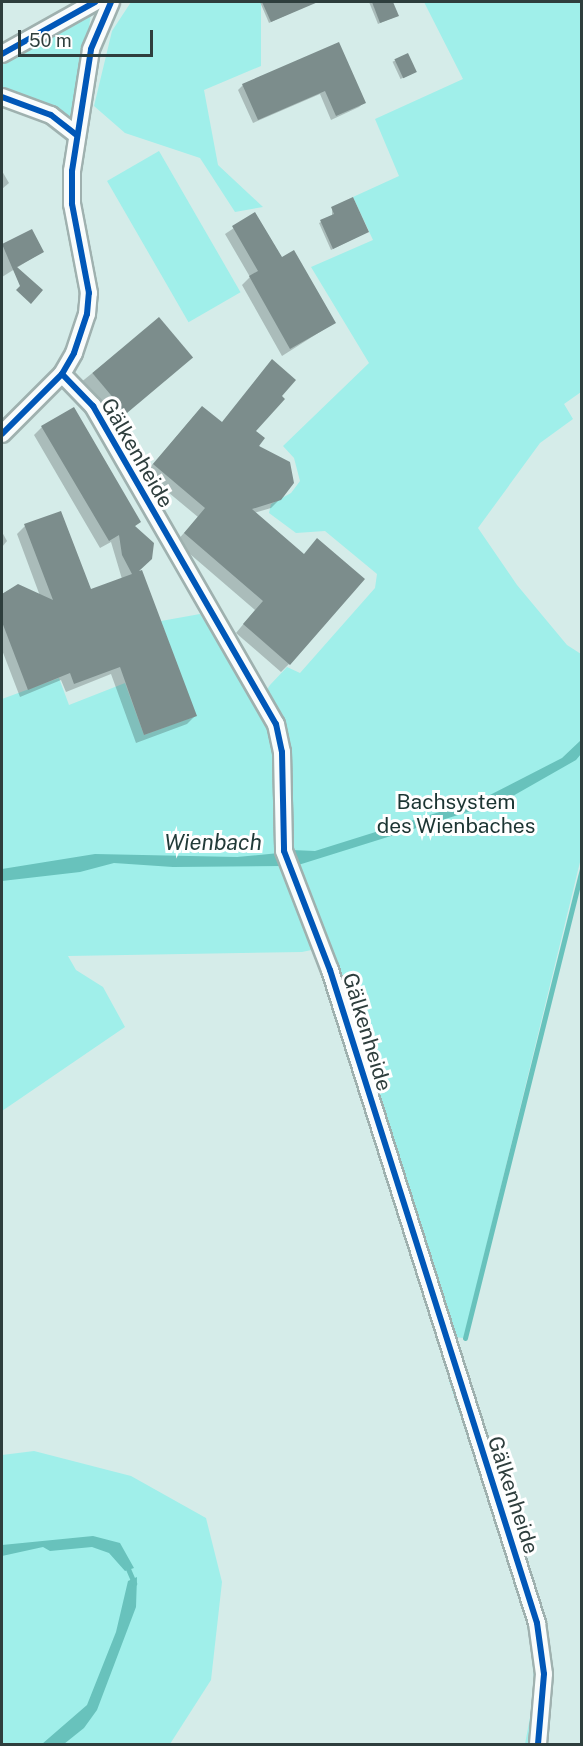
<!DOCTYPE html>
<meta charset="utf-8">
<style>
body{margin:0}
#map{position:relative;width:583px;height:1746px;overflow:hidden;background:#d5ece9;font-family:"Public Sans",sans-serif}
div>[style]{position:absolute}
.green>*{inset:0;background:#a0efea;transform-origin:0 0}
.water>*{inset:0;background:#68c2bc}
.shadow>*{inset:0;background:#0003;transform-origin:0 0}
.stream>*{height:5px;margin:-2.5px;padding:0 2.5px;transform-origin:2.5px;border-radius:2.5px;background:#68c2bc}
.building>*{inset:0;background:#7c8d8c;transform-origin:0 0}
.roads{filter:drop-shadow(2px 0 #9fb1af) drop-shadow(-2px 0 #9fb1af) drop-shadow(0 2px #9fb1af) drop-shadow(0 -2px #9fb1af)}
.street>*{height:16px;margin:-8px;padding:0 8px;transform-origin:8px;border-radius:8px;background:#f9fcfc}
.cycleway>*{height:6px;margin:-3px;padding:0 3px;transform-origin:3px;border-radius:3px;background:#0057b8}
span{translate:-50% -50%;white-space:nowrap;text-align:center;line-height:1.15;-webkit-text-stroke:6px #fff;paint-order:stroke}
.street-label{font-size:21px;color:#2e3e3d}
.park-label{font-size:21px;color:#1c3533}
.water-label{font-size:22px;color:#223b39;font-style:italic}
.frame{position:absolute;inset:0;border:3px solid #2e3e3d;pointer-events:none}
.scale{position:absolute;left:18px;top:30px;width:135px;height:27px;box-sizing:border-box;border:3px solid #2e3e3d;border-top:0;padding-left:8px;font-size:18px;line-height:21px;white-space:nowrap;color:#2e3e3d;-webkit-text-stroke:4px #fff;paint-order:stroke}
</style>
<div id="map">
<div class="green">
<div style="clip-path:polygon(131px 2px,261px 2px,261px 66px,204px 90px,218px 165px,263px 207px,235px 212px,200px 158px,125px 133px,94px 106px,112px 31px)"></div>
<div style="clip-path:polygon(424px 2px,581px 2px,581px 392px,564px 404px,573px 419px,540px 443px,478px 528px,517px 585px,567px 645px,581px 654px,581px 858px,464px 1338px,452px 1337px,330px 946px,302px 952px,68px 956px,76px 970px,103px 987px,125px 1027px,2px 1111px,2px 699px,59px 678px,69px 705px,125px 683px,144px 735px,196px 716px,161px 621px,200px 614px,257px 699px,269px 722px,286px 776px,266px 691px,270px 685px,287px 667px,300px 673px,375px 588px,377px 574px,325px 531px,296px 533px,269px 513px,271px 504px,291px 493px,300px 481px,294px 458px,283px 446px,369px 363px,311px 267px,373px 240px,353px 197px,399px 176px,375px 119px,463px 79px)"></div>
<div style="clip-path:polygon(91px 11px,78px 126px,2px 93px,2px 65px)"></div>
<div style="left:159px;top:151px;width:163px;height:60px;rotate:60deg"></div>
<div style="clip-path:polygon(453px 1379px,530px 1618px,538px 1659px,533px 1744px,525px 1744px,535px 1691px,529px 1625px,449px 1381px)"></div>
<div style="clip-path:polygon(34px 1451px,131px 1476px,206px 1518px,222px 1582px,211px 1680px,170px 1744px,2px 1744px,2px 1455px)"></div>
</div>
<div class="water">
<div style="clip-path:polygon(581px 740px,581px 754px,576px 760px,506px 800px,295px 866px,292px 850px,315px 851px,484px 798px,562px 758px)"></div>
<div style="clip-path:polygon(279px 853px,283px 866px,173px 867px,114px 863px,80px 872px,2px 881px,2px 869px,95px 854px,237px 857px)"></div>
<div style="clip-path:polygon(93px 1536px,120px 1543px,134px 1568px,125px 1571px,109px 1553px,92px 1547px,50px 1551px,43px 1547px,2px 1556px,2px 1545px)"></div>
<div style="clip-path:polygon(137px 1577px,136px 1607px,97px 1710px,84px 1728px,64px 1744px,42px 1744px,87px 1705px,116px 1632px,128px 1581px)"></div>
</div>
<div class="shadow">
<div style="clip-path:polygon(260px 2px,315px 2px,269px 23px)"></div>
<div style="clip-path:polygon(369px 2px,391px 2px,397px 16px,378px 24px)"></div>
<div style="clip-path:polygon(338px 44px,364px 103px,359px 107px,331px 120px,320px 94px,253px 123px,238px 90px,243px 85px)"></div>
<div style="left:407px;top:55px;width:19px;height:16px;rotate:65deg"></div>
<div style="clip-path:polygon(2px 171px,9px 183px,2px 189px)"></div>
<div style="clip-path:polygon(332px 208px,367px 232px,331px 250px,319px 223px,332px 216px)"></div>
<div style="clip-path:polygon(255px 214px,282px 259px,334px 323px,282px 356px,242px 285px,250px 277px,225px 234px)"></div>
<div style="clip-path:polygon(31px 231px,42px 252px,2px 277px,2px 246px)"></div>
<div style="left:159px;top:319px;width:50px;height:100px;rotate:51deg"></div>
<div style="clip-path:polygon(194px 416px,254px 432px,280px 499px,271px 508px,254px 513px,289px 664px,281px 672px,236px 633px,255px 610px,176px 542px,198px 517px,145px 473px)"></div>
<div style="clip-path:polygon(42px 427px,139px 522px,134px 527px,133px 575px,195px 716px,187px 724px,136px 743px,111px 674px,66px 692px,61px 680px,20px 697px,2px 650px,2px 594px,18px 585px,40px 596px,17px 534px,25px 526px,90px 591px,122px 579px,111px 542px,100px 548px,34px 435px)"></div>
<div style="clip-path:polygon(2px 532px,7px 541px,2px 547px)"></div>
</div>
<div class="stream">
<div style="left:465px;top:1338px;width:485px;rotate:-76deg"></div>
<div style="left:126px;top:1564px;width:21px;rotate:67deg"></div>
</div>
<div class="building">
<div style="clip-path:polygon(262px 2px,318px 2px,271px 22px)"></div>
<div style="clip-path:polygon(372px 2px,393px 2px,399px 16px,380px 23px)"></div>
<div style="clip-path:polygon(339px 42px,366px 103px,336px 116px,325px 91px,258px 120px,242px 84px)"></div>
<div style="left:408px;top:53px;width:21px;height:15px;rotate:65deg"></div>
<div style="clip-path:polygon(353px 197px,369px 232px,333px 249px,320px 220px,334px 214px,331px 207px)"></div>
<div style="clip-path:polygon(255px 212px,282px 257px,294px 250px,336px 323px,290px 349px,249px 276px,258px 271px,232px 226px)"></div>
<div style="clip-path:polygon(32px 229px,44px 252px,17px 267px,43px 290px,31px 304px,16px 290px,20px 286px,2px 244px)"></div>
<div style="left:159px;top:317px;width:53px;height:87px;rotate:50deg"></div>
<div style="clip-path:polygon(272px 359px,296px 380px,282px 396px,285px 399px,256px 431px,265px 438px,259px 446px,290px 462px,294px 483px,281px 500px,252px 509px,304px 554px,317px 538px,365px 579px,290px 665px,243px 624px,263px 601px,184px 533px,205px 508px,153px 464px,202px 406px,222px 422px)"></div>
<div style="clip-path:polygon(74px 407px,141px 522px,135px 526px,154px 543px,152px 559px,139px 571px,142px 570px,197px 716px,144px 735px,120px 667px,74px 684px,70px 673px,28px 690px,2px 622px,2px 594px,18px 584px,53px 600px,24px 524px,61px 511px,91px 589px,132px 574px,122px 555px,119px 535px,109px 541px,41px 426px)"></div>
</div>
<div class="roads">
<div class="street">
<div style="left:2px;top:54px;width:107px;rotate:-29.2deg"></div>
<div style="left:2px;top:97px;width:52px;rotate:20.2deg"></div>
<div style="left:51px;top:115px;width:33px;rotate:38deg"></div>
<div style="left:62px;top:374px;width:45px;rotate:45.9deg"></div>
<div style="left:93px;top:406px;width:367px;rotate:60.1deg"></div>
<div style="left:276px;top:724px;width:29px;rotate:78deg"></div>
<div style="left:282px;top:752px;width:99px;rotate:88.8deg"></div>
<div style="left:284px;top:851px;width:128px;rotate:68.9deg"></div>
<div style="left:330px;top:970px;width:685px;rotate:72.41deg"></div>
<div style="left:537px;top:1623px;width:51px;rotate:82.2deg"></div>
<div style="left:544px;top:1674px;width:70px;rotate:94.9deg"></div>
<div style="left:2px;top:434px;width:85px;rotate:-45deg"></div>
<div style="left:62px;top:374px;width:24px;rotate:-60deg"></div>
<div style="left:74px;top:353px;width:41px;rotate:-71.6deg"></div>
<div style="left:87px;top:314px;width:21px;rotate:-85deg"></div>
<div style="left:89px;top:293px;width:91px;rotate:-100.8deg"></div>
<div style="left:72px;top:204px;width:33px;rotate:-90deg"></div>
<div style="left:72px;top:171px;width:123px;rotate:-81.1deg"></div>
<div style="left:91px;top:49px;width:51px;rotate:-66.9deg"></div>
</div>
</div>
<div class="cycleway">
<div style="left:2px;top:54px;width:107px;rotate:-29.2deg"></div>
<div style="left:2px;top:97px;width:52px;rotate:20.2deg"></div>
<div style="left:51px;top:115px;width:33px;rotate:38deg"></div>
<div style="left:62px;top:374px;width:45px;rotate:45.9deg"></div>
<div style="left:93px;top:406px;width:367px;rotate:60.1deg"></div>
<div style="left:276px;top:724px;width:29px;rotate:78deg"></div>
<div style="left:282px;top:752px;width:99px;rotate:88.8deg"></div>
<div style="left:284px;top:851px;width:128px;rotate:68.9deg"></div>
<div style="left:330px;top:970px;width:685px;rotate:72.41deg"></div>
<div style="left:537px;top:1623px;width:51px;rotate:82.2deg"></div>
<div style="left:544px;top:1674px;width:70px;rotate:94.9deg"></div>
<div style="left:2px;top:434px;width:85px;rotate:-45deg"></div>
<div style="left:62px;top:374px;width:24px;rotate:-60deg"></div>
<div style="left:74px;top:353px;width:41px;rotate:-71.6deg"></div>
<div style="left:87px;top:314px;width:21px;rotate:-85deg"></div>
<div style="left:89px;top:293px;width:91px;rotate:-100.8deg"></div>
<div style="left:72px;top:204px;width:33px;rotate:-90deg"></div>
<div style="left:72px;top:171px;width:123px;rotate:-81.1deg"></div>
<div style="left:91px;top:49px;width:51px;rotate:-66.9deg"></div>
</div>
<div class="street-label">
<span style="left:137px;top:453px;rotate:60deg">Gälkenheide</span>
<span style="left:367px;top:1032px;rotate:73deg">Gälkenheide</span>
<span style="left:513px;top:1495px;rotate:72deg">Gälkenheide</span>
</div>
<div class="park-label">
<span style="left:456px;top:814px">Bachsystem<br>des Wienbaches</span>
</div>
<div class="water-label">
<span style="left:213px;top:843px">Wienbach</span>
</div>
<div class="frame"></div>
<div class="scale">50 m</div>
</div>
